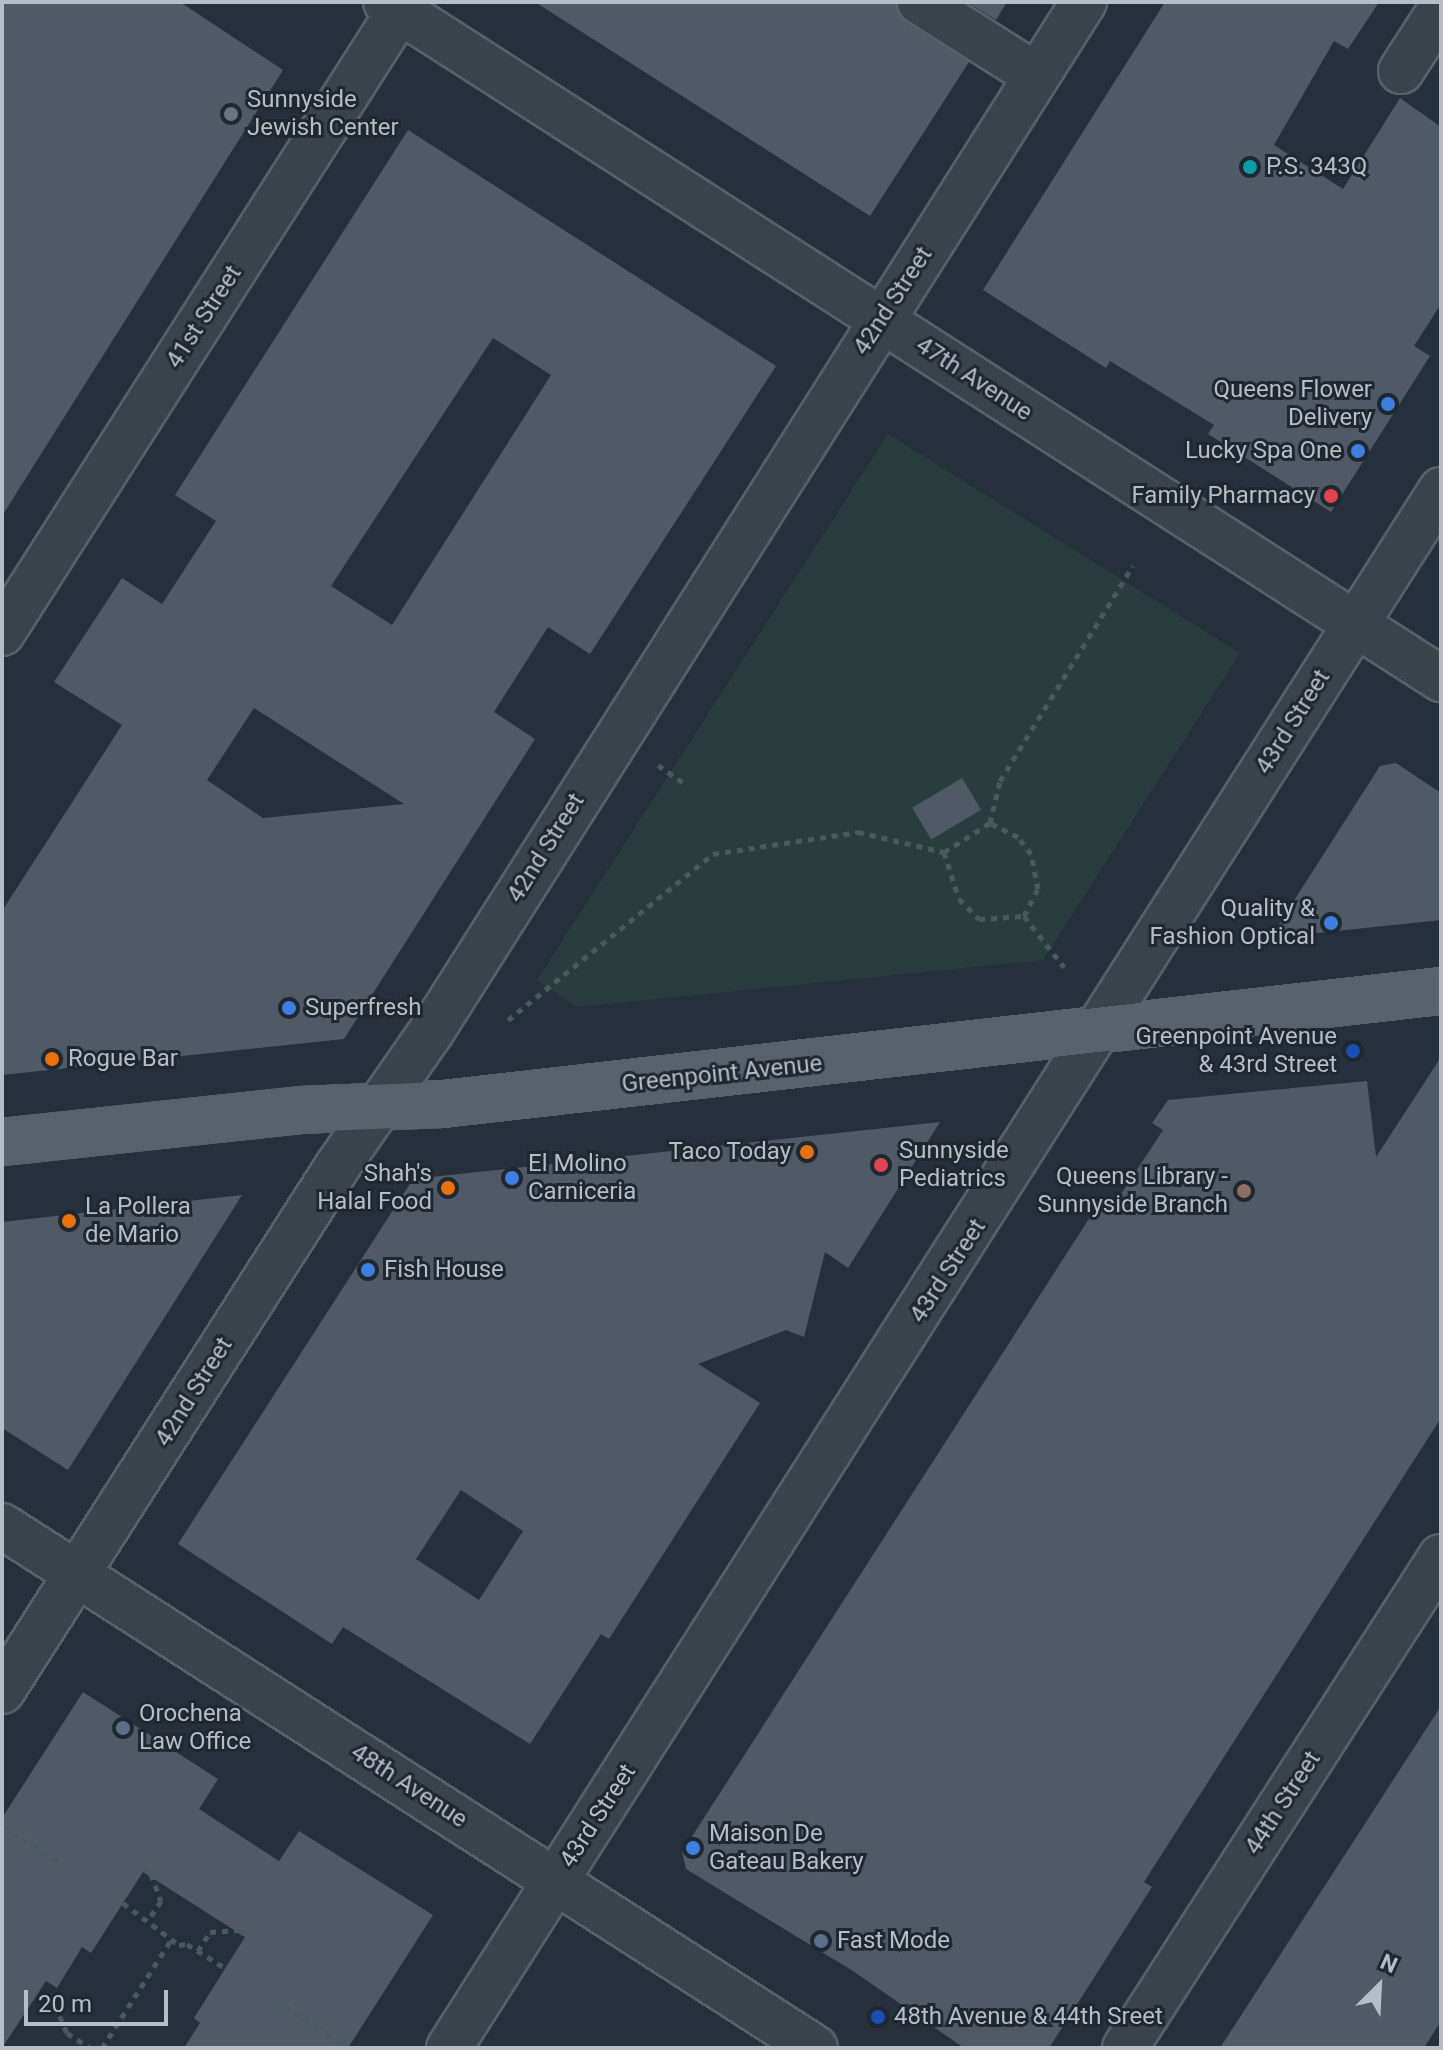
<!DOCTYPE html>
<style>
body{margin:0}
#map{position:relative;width:1443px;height:2050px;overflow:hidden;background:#26303c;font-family:Roboto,sans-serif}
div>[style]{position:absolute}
.green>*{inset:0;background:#293d3e}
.building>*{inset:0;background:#505a67;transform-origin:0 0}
.path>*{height:5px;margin-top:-2.5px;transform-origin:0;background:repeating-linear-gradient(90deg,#485a5c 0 6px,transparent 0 12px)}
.roads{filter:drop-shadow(2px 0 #58606a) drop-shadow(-2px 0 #58606a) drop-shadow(0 2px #58606a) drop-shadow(0 -2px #58606a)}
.minor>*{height:44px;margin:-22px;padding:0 22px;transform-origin:22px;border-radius:22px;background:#3a424c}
.major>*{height:44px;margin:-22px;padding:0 22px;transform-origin:22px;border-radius:22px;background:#58616c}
.dots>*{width:22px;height:22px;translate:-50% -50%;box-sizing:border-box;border:4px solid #1f2731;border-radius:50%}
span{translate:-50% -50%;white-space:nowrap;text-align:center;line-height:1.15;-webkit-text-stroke:6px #1f2731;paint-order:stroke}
.poi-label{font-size:24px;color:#b6bdc7}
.left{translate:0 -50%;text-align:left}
.right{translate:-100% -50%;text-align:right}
.street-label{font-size:24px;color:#b6bdc7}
.frame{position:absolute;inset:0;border:4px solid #b6bdc7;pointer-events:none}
.north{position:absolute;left:1339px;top:1946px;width:80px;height:80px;-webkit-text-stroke:6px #1f2731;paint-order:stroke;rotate:24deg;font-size:22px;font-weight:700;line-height:32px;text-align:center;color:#b6bdc7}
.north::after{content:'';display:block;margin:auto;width:28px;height:36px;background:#b6bdc7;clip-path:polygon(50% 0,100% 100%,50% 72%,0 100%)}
.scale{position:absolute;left:24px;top:1990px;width:144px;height:36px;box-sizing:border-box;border:4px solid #b6bdc7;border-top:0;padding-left:10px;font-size:24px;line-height:28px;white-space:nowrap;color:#b6bdc7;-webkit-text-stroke:6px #1f2731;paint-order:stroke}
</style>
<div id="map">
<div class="green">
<div style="clip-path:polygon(888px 434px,1240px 653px,1043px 960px,577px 1007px,537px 980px)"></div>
</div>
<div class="building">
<div style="clip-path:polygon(2px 2px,180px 2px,283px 70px,2px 516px)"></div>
<div style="clip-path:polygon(535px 2px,895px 2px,907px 23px,969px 62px,870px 216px)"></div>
<div style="clip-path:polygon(967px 2px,1007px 2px,996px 20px)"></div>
<div style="clip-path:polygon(1165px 2px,1379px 2px,1348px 49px,1334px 41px,1274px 145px,1343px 189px,1400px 98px,1441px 127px,1441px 304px,1414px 346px,1430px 356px,1331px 512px,1208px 434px,1214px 425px,1110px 361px,1106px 368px,983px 290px)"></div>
<div style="clip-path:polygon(evenodd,408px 130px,776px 366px,590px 654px,548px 627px,494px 712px,535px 739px,344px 1039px,2px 1075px,2px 911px,122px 725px,54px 682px,122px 578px,162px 604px,216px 521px,175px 495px,408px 130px,493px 338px,551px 375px,392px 625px,331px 586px,493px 338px,408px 130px,254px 708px,404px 804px,263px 818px,207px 780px,254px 708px)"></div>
<div style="clip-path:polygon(1396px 763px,1441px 793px,1441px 920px,1270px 938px,1380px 766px)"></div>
<div style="left:962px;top:778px;width:37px;height:58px;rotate:59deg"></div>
<div style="clip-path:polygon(1441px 1057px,1441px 1418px,1144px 1882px,1152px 1887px,1049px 2048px,964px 2048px,853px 1971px,686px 1869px,682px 1852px,1101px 1200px,1112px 1208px,1163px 1130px,1152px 1123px,1168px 1100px,1367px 1081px,1376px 1157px)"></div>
<div style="clip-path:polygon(evenodd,940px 1122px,848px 1268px,825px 1252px,804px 1337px,786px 1330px,698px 1364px,760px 1403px,609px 1639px,601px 1634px,530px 1744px,343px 1627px,332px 1644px,178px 1544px,413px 1179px,940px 1122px,461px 1490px,523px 1531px,479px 1600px,416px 1559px,461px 1490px)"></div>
<div style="clip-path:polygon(242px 1195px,68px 1470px,2px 1428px,2px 1222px)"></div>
<div style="clip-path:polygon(83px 1692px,218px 1779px,199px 1809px,279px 1861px,299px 1831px,433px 1915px,348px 2048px,184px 2048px,200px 2023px,194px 2018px,245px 1937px,143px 1872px,91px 1953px,82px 1947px,57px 1988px,46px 1981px,2px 2048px,2px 1818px)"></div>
<div style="clip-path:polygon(1441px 1706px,1441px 2021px,1424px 2048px,1220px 2048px)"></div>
</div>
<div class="path">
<div style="left:658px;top:765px;width:32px;rotate:35deg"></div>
<div style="left:944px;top:852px;width:49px;rotate:72.3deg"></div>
<div style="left:959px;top:899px;width:28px;rotate:45deg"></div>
<div style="left:979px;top:919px;width:45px;rotate:-3.8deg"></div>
<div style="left:1024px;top:916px;width:30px;rotate:-63deg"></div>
<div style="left:1038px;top:889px;width:36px;rotate:-101deg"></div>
<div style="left:1031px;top:854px;width:21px;rotate:-127deg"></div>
<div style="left:1018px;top:837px;width:31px;rotate:-153deg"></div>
<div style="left:1024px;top:916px;width:65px;rotate:51.9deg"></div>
<div style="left:508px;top:1020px;width:264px;rotate:-39deg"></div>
<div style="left:713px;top:854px;width:147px;rotate:-8.6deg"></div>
<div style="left:858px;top:832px;width:88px;rotate:13.1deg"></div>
<div style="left:944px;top:852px;width:54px;rotate:-32.2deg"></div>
<div style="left:990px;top:823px;width:43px;rotate:-76.6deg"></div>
<div style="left:1000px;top:781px;width:253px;rotate:-58.3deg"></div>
<div style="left:2px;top:1826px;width:71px;rotate:32.3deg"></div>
<div style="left:143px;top:1868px;width:10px;rotate:37deg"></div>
<div style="left:151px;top:1874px;width:29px;rotate:70deg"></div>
<div style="left:161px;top:1901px;width:22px;rotate:124deg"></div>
<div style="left:123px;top:1903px;width:70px;rotate:36.9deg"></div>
<div style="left:179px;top:1945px;width:8px;rotate:-7deg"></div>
<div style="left:187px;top:1944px;width:45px;rotate:32.3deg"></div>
<div style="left:198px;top:1951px;width:22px;rotate:-58deg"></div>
<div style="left:210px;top:1932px;width:29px;rotate:-4deg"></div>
<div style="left:239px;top:1930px;width:10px;rotate:37deg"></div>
<div style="left:50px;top:1994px;width:43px;rotate:66.4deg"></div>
<div style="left:67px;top:2033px;width:27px;rotate:33deg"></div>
<div style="left:285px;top:2006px;width:77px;rotate:32.9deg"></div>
<div style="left:102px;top:2048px;width:128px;rotate:-57.4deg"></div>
</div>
<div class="roads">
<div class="minor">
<div style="left:386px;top:2px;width:1254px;rotate:32.69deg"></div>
<div style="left:920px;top:2px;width:138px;rotate:32.3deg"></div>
<div style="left:1401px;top:71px;width:74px;rotate:-57.2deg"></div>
<div style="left:2px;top:633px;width:749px;rotate:-57.43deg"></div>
<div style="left:2px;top:1526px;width:966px;rotate:32.7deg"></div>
<div style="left:2px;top:1691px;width:622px;rotate:-57.41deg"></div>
<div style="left:337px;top:1167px;width:165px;rotate:-55.2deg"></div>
<div style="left:431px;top:1032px;width:1220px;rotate:-57.63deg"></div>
<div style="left:449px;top:2048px;width:1847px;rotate:-57.51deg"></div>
<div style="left:1125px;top:2048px;width:584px;rotate:-57.24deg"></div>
</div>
<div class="major">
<div style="left:2px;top:1142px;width:300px;rotate:-6.1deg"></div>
<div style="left:300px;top:1110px;width:143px;rotate:-2.4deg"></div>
<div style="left:443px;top:1104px;width:1004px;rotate:-6.46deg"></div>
</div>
</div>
<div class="dots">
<div style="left:231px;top:114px;background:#6b7280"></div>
<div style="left:1250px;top:167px;background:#0f9aa8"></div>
<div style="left:1388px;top:404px;background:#3f7fe0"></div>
<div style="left:1358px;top:451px;background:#3f7fe0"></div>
<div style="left:1331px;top:496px;background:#e0444e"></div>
<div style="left:1331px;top:923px;background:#3f7fe0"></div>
<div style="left:289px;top:1008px;background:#3f7fe0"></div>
<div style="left:1353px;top:1051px;background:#1a4fb4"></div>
<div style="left:52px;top:1059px;background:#e8710a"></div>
<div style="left:807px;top:1152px;background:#e8710a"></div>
<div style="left:881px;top:1165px;background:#e0444e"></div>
<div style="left:512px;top:1178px;background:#3f7fe0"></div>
<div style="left:448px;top:1188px;background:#e8710a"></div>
<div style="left:1244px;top:1191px;background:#8d6e63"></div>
<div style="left:69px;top:1221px;background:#e8710a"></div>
<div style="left:368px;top:1270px;background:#3f7fe0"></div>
<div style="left:123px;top:1728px;background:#5c6f8a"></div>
<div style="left:693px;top:1848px;background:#3f7fe0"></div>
<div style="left:821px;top:1941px;background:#5c6f8a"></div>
<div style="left:878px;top:2017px;background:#1a4fb4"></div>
</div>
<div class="poi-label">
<span class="left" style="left:247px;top:114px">Sunnyside<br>Jewish Center</span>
<span class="left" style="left:1266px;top:167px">P.S. 343Q</span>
<span class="right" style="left:1372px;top:404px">Queens Flower<br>Delivery</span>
<span class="right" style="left:1342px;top:451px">Lucky Spa One</span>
<span class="right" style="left:1315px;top:496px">Family Pharmacy</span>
<span class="right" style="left:1315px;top:923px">Quality &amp;<br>Fashion Optical</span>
<span class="left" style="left:305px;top:1008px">Superfresh</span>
<span class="right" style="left:1337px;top:1051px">Greenpoint Avenue<br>&amp; 43rd Street</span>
<span class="left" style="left:68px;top:1059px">Rogue Bar</span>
<span class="left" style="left:899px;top:1165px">Sunnyside<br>Pediatrics</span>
<span class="right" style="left:791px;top:1152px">Taco Today</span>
<span class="left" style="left:528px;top:1178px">El Molino<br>Carniceria</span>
<span class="right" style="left:432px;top:1188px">Shah's<br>Halal Food</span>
<span class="right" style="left:1228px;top:1191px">Queens Library -<br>Sunnyside Branch</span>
<span class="left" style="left:85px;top:1221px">La Pollera<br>de Mario</span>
<span class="left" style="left:384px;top:1270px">Fish House</span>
<span class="left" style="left:139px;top:1728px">Orochena<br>Law Office</span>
<span class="left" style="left:709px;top:1848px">Maison De<br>Gateau Bakery</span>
<span class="left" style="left:837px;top:1941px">Fast Mode</span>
<span class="left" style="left:894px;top:2017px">48th Avenue &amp; 44th Sreet</span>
</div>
<div class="street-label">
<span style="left:893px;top:301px;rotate:-57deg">42nd Street</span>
<span style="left:204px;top:317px;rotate:-57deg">41st Street</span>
<span style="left:974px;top:379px;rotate:33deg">47th Avenue</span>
<span style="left:1293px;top:722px;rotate:-58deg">43rd Street</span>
<span style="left:546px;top:848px;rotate:-58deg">42nd Street</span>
<span style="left:722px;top:1074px;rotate:-6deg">Greenpoint Avenue</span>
<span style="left:948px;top:1271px;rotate:-57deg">43rd Street</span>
<span style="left:194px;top:1392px;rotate:-58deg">42nd Street</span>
<span style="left:409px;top:1786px;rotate:33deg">48th Avenue</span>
<span style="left:1283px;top:1803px;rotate:-57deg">44th Street</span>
<span style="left:598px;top:1816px;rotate:-57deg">43rd Street</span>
</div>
<div class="frame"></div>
<div class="north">N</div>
<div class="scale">20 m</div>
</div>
